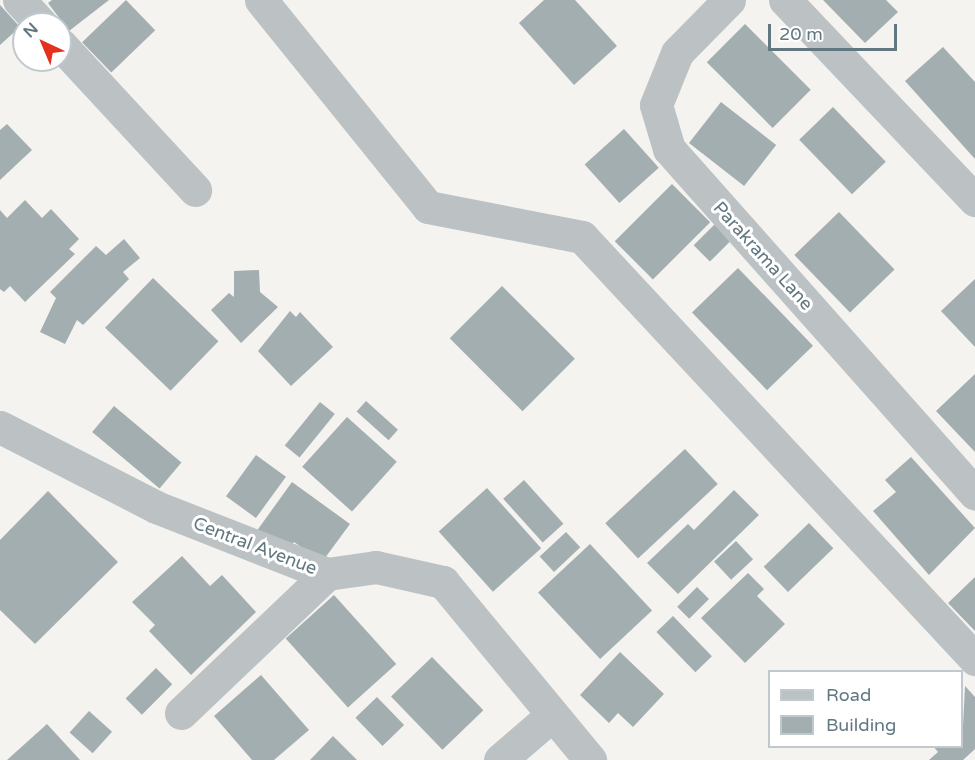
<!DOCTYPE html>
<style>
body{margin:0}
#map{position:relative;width:975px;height:760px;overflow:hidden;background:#f4f3ef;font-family:"Varela Round",sans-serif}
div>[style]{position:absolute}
.building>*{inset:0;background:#a3aeb1;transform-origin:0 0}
.minor>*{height:33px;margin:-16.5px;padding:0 16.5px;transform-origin:16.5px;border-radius:16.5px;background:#bcc2c4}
span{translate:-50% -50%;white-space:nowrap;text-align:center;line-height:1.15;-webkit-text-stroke:6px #fff;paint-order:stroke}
.street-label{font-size:18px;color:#627881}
.legend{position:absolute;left:768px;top:670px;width:195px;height:78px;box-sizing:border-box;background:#fff;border:2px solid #c0c9cd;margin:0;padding:8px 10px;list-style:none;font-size:18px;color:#627881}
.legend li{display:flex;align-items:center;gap:12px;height:30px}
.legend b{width:30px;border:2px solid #c0c9cd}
.north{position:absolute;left:12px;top:12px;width:60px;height:60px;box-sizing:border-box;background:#fff;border:2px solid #c0c9cd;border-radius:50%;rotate:316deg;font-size:16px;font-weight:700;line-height:24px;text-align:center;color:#627881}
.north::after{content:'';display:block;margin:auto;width:21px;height:27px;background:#e4311f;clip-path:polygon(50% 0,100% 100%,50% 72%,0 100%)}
.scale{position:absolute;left:768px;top:24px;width:129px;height:27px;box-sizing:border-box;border:3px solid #627881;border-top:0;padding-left:8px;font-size:18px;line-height:21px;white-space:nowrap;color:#627881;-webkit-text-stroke:4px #fff;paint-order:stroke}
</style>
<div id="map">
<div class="building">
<div style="clip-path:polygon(52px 0,109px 0,69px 31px,48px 3px)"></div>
<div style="left:126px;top:0;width:42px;height:61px;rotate:46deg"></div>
<div style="clip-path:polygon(544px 0,575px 0,617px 46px,574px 85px,519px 23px)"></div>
<div style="clip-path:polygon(823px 0,886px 0,898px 12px,865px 43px)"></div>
<div style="clip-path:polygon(0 5px,20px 27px,0 45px)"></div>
<div style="left:745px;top:24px;width:93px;height:54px;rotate:45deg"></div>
<div style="clip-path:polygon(943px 47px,975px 82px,975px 159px,905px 81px)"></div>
<div style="left:721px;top:102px;width:70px;height:52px;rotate:38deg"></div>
<div style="left:833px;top:107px;width:76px;height:47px;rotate:46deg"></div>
<div style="clip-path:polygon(7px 124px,32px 150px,0 180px,0 130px)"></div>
<div style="left:624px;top:129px;width:52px;height:53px;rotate:48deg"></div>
<div style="left:672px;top:184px;width:54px;height:81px;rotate:45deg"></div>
<div style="clip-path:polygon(25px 200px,42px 218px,51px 209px,79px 239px,69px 249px,75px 254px,25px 302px,10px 286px,4px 292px,0 289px,0 210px,7px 218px)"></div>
<div style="left:839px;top:212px;width:80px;height:62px;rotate:46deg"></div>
<div style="left:717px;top:222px;width:23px;height:33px;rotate:45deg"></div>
<div style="clip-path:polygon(124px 239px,140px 258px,123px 272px,129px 279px,83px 325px,77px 320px,65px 344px,40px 332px,56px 298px,50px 292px,96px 246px,106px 255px)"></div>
<div style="left:738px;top:268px;width:108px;height:64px;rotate:46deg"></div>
<div style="clip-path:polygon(259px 270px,260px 292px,278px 307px,241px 343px,211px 310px,229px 293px,234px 297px,234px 271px)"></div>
<div style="left:153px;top:278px;width:91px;height:69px;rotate:44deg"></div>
<div style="clip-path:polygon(975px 279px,975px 347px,941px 311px)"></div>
<div style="left:502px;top:286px;width:103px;height:74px;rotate:45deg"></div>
<div style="clip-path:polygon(290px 311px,296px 317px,300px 312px,333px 347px,291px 386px,258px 351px)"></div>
<div style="clip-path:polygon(975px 374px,975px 452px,936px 411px)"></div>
<div style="left:366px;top:401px;width:43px;height:14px;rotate:42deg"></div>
<div style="left:320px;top:402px;width:19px;height:56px;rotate:39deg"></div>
<div style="left:114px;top:406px;width:88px;height:34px;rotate:40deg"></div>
<div style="left:347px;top:417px;width:67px;height:67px;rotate:42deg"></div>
<div style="left:685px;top:449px;width:48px;height:109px;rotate:47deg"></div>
<div style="left:256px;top:455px;width:37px;height:51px;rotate:36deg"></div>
<div style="clip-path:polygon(911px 457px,975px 528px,929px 575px,873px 511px,896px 492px,885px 480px)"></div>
<div style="left:524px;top:480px;width:59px;height:28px;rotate:48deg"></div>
<div style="clip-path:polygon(292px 482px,350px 524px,322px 562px,294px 542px,286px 553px,256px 532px)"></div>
<div style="left:487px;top:488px;width:81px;height:65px;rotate:48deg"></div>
<div style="clip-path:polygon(734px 490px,759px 515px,678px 594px,647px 563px,688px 524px,694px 530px)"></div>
<div style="clip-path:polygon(48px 491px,118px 562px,35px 644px,0 610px,0 540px)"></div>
<div style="left:809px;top:523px;width:35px;height:63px;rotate:46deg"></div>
<div style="left:566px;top:532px;width:21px;height:36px;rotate:47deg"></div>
<div style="left:736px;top:541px;width:25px;height:30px;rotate:47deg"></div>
<div style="left:590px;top:544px;width:91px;height:71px;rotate:47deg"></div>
<div style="clip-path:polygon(182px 556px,210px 586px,222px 575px,256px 612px,191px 675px,149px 631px,155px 625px,132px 602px)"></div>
<div style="clip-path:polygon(748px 573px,764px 589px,757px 596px,785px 624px,745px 663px,701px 618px)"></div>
<div style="clip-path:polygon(975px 577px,975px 631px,948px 603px)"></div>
<div style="left:697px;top:587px;width:17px;height:28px;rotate:45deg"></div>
<div style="left:334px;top:595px;width:93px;height:65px;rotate:48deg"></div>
<div style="left:673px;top:616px;width:56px;height:23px;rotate:46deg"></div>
<div style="clip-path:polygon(620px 652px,664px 694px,633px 727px,618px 713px,609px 723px,580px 695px)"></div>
<div style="left:432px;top:657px;width:74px;height:57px;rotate:46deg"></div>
<div style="left:156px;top:668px;width:23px;height:43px;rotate:45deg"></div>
<div style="clip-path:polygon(261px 675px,309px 730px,274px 760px,252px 760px,214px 716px)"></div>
<div style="clip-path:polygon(965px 686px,975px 697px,975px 749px,963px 760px,929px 760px,938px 752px,933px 746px,962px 746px)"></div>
<div style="left:377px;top:697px;width:39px;height:30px;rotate:46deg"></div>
<div style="left:89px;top:711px;width:31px;height:29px;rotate:42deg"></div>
<div style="clip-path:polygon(47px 724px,80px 760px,7px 760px)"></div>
<div style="clip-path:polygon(333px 736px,357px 760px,310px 760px)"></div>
</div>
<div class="minor">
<div style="left:19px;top:0;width:33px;rotate:47deg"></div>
<div style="left:261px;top:0;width:266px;rotate:51.1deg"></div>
<div style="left:428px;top:207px;width:157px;rotate:11deg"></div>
<div style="left:582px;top:237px;width:577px;rotate:47.04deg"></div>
<div style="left:729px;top:0;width:74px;rotate:134.5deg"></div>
<div style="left:677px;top:53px;width:56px;rotate:112deg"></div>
<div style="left:656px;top:105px;width:46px;rotate:73.5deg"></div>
<div style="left:669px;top:149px;width:461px;rotate:48.4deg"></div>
<div style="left:785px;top:0;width:276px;rotate:46.5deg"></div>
<div style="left:60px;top:44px;width:199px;rotate:47.2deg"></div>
<div style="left:0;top:427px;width:175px;rotate:27.1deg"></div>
<div style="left:156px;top:507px;width:184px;rotate:21.4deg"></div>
<div style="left:327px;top:574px;width:49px;rotate:-8.1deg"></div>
<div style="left:376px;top:567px;width:69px;rotate:12.6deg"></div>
<div style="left:443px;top:582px;width:231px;rotate:50.4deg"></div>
<div style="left:181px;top:713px;width:202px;rotate:-43.6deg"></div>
<div style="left:500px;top:760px;width:67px;rotate:-40.8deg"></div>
</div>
<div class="street-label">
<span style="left:763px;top:256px;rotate:48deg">Parakrama Lane</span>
<span style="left:255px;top:546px;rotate:21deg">Central Avenue</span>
</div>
<ul class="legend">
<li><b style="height:8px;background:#bcc2c4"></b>Road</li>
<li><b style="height:16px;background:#a3aeb1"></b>Building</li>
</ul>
<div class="north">N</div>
<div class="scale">20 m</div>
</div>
